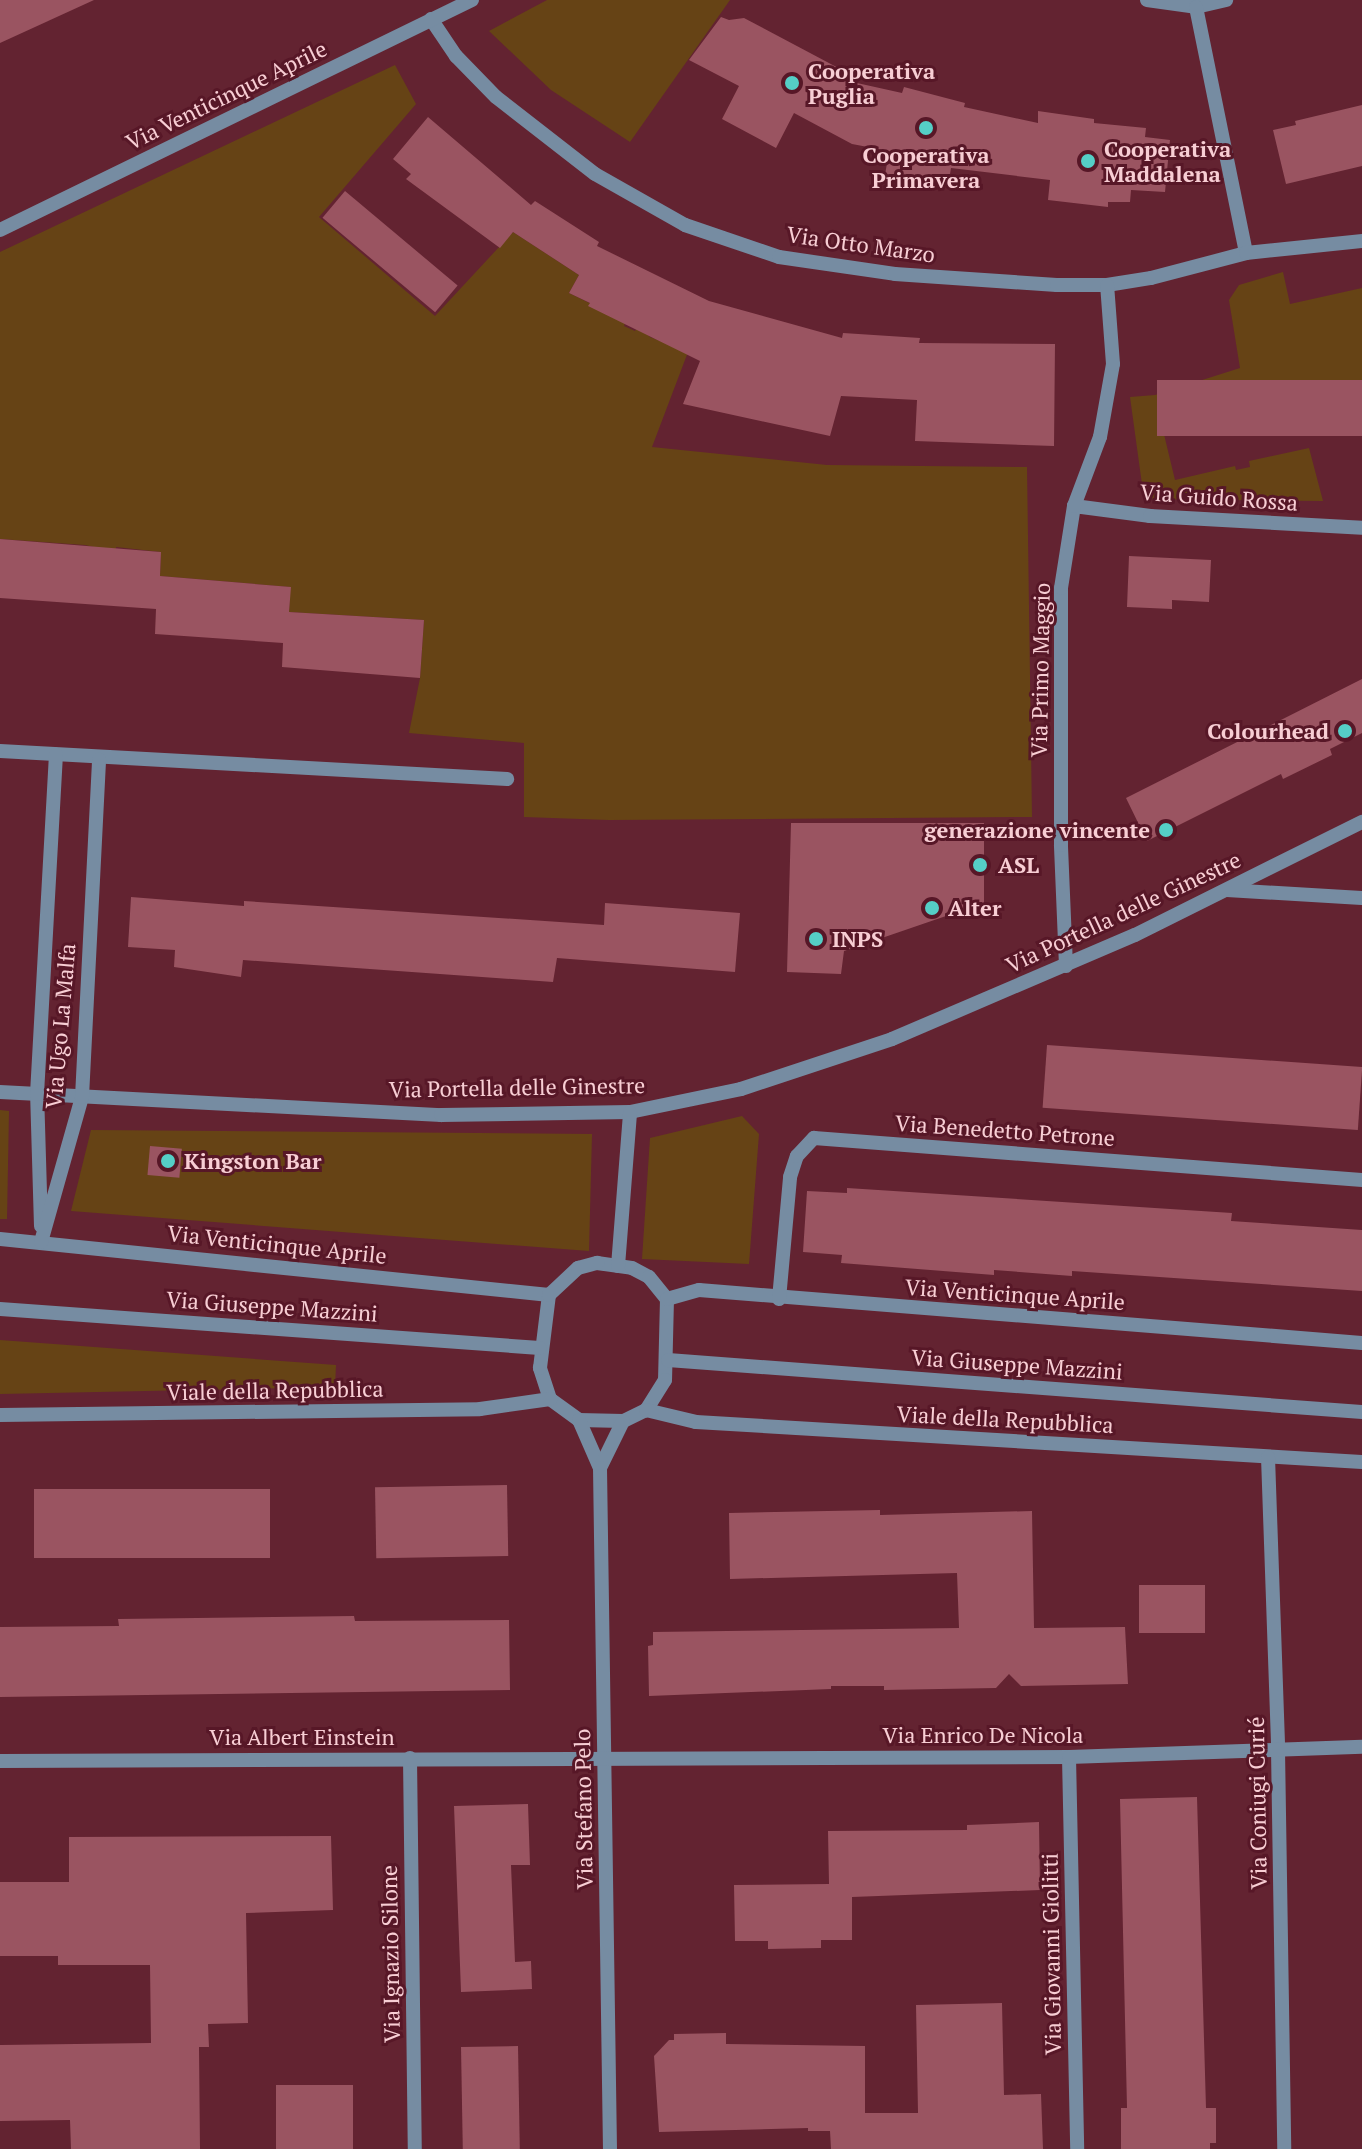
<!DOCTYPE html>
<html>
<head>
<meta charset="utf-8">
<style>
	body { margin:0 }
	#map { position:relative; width:1362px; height:2149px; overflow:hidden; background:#632331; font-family:"PT Serif",serif }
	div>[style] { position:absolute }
	.green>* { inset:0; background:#664315 }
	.building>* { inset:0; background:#9a5461; transform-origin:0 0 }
	.minor>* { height:14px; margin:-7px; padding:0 7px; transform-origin:7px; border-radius:7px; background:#768ca2 }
	.dots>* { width:22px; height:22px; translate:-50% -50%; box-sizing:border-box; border:4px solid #571727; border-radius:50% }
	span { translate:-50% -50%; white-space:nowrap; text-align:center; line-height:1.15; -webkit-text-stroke:6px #571727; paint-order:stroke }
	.poi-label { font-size:22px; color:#f8ced4; font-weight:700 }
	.left { translate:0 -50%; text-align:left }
	.right { translate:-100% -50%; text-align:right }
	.street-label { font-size:22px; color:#f8ced4 }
</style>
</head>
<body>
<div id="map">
	<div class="green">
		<div style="clip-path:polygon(547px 0,730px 0,630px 142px,551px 90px,489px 31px)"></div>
		<div style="clip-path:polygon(395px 65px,416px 104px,319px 217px,435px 316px,513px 232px,579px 275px,569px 293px,626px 321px,624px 326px,635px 331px,638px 326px,650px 337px,688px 352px,652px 447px,827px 465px,1027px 467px,1032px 817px,609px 820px,524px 817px,524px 743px,409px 733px,420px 678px,424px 620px,289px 612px,290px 587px,160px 576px,161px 552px,116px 547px,116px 552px,85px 545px,0 539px,0 252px)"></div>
		<div style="clip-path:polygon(1283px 272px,1290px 304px,1362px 288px,1362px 380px,1162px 426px,1175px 480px,1235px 466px,1236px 470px,1250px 467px,1249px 461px,1309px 448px,1323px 501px,1144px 499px,1130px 397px,1155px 395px,1240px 368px,1229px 300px,1239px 285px)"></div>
		<div style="clip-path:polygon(0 1110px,9px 1111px,7px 1219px,0 1219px)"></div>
		<div style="clip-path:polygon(742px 1116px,759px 1134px,749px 1264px,642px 1259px,650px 1138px)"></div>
		<div style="clip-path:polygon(91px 1130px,592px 1134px,589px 1251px,71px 1211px)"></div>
		<div style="clip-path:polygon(0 1340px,336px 1365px,335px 1387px,0 1394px)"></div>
	</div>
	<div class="building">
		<div style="clip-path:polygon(0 0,94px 0,0 43px)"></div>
		<div style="clip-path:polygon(721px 17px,729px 20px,744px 18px,844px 71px,848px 81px,902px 93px,904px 87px,965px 103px,964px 107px,1038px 123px,1038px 111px,1094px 119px,1094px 123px,1146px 128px,1145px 137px,1170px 140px,1165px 192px,1131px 190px,1130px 202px,1108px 202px,1108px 207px,1048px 200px,1050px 180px,951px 168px,948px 187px,885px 175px,889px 151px,852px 144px,794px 113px,776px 148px,722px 119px,739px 86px,689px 60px)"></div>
		<div style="clip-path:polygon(1362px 105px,1362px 166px,1286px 184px,1273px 130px,1296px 125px,1295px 121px)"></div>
		<div style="clip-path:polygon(428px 117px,531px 205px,535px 201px,599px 242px,597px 246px,709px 301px,842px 338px,843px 333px,920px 338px,919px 343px,1055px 344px,1054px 446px,915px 441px,917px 400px,841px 396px,830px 436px,683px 404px,700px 361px,588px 306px,590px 303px,569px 293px,579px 275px,513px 232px,500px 248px,406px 179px,411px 174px,393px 159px)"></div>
		<div style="left:345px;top:191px;width:147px;height:35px;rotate:40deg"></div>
		<div style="left:1362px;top:380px;width:56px;height:205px;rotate:90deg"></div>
		<div style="clip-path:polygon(0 539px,161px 552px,160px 576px,291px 587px,289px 612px,424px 620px,420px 678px,282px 667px,283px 643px,155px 634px,156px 609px,0 598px)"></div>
		<div style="clip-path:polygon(1129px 556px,1211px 560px,1209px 602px,1172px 600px,1172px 609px,1127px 607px)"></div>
		<div style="clip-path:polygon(1362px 679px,1362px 733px,1330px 749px,1332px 755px,1283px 779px,1281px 774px,1147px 841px,1126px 798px)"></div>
		<div style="clip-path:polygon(791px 823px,984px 823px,984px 916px,946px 916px,844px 951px,841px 974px,787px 972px)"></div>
		<div style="clip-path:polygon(131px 897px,244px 906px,244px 901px,604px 925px,605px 903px,740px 913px,735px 972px,557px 958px,553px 982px,243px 960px,241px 977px,174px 967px,175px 950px,128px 947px)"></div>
		<div style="left:1047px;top:1045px;width:316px;height:63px;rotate:4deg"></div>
		<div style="left:150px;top:1146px;width:32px;height:29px;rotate:5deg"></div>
		<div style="clip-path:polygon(847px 1188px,1232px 1213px,1231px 1221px,1362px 1230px,1362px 1291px,1072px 1271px,1072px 1276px,994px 1270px,994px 1275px,841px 1263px,842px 1255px,803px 1252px,807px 1191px,847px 1193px)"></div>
		<div style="left:507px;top:1485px;width:71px;height:132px;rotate:89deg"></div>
		<div style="left:270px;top:1489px;width:69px;height:236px;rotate:90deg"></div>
		<div style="clip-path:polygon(880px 1510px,880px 1515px,1032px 1511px,1034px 1628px,1125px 1627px,1128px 1684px,1021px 1686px,1009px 1674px,996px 1688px,884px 1690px,884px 1686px,831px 1686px,831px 1689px,649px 1696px,648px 1646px,653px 1645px,653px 1632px,959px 1628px,957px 1573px,730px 1579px,729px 1513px)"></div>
		<div style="left:1205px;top:1585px;width:48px;height:66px;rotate:90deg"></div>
		<div style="clip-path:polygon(354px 1616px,355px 1621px,509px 1620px,510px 1690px,0 1697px,0 1627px,119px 1626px,118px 1619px)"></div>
		<div style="clip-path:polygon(1197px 1797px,1206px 2108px,1216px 2108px,1216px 2143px,1210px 2143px,1210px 2149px,1121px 2149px,1121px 2108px,1127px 2108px,1120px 1799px)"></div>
		<div style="clip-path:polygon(528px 1804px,530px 1865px,511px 1865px,515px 1962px,531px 1961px,532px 1989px,461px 1992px,454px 1806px)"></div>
		<div style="clip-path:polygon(1039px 1822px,1040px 1890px,852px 1897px,852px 1940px,821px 1940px,821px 1948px,768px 1949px,768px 1941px,735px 1941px,734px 1885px,829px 1884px,828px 1831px,967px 1830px,967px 1825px)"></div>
		<div style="clip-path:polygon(331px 1836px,333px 1910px,246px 1913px,248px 2023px,208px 2024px,209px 2047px,199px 2047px,200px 2149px,71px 2149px,70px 2120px,0 2121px,0 2045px,151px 2043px,150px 1965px,58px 1965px,58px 1956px,0 1956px,0 1882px,69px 1882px,69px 1837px)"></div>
		<div style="clip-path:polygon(1002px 2003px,1004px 2095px,1041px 2094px,1043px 2149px,831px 2149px,830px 2131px,808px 2131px,808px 2128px,659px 2132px,654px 2056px,669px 2040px,674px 2040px,674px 2034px,726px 2033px,726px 2044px,865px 2046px,865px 2113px,918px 2113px,916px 2005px)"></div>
		<div style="left:518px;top:2046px;width:103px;height:57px;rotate:89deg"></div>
		<div style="left:353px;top:2085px;width:64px;height:77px;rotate:90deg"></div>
	</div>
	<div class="minor">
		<div style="left:1147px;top:0;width:49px;rotate:8.1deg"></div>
		<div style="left:1196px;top:7px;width:31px;rotate:-13deg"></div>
		<div style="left:1196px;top:7px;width:251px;rotate:78.5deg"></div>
		<div style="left:431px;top:19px;width:45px;rotate:56deg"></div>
		<div style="left:456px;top:56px;width:57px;rotate:45.7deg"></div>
		<div style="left:496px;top:97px;width:125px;rotate:37.9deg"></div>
		<div style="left:595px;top:174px;width:103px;rotate:29.5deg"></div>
		<div style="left:685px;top:225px;width:99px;rotate:18.8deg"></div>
		<div style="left:779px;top:257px;width:117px;rotate:8.3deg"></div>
		<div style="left:895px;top:274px;width:162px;rotate:3.9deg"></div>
		<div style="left:1057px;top:285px;width:50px"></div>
		<div style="left:1107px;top:285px;width:45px;rotate:-9deg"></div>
		<div style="left:1151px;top:278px;width:98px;rotate:-14.7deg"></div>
		<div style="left:1246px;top:253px;width:117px;rotate:-5.9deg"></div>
		<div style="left:0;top:230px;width:525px;rotate:-25.98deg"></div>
		<div style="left:1074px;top:506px;width:77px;rotate:7.5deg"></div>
		<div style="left:1150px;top:516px;width:212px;rotate:3.2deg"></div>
		<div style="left:0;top:751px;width:508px;rotate:3.16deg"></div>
		<div style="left:1227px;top:890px;width:135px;rotate:3.4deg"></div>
		<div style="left:1066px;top:966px;width:121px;rotate:-92.4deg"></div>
		<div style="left:1061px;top:845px;width:257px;rotate:-90deg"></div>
		<div style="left:1061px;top:588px;width:83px;rotate:-81deg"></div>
		<div style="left:1074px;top:506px;width:74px;rotate:-69.4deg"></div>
		<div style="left:1100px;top:437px;width:74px;rotate:-79.9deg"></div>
		<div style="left:1113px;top:364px;width:79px;rotate:-94.3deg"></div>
		<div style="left:0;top:1092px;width:442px;rotate:3deg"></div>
		<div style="left:441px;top:1115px;width:189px;rotate:-0.9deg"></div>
		<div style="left:630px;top:1112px;width:113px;rotate:-11.7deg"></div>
		<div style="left:741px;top:1089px;width:159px;rotate:-18.3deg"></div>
		<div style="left:892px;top:1039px;width:264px;rotate:-23.2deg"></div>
		<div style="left:1135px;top:935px;width:254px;rotate:-26.5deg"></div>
		<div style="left:41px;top:1226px;width:132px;rotate:-91.7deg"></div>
		<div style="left:37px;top:1094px;width:340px;rotate:-86.8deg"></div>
		<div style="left:0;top:1239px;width:552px;rotate:5.82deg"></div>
		<div style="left:41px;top:1242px;width:151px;rotate:-74.2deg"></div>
		<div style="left:82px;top:1097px;width:338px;rotate:-87.1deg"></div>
		<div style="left:597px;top:1263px;width:35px;rotate:8deg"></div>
		<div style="left:632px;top:1268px;width:19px;rotate:28deg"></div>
		<div style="left:649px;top:1277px;width:28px;rotate:51deg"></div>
		<div style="left:667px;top:1299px;width:81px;rotate:91.4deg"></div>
		<div style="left:665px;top:1380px;width:36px;rotate:122deg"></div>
		<div style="left:646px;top:1410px;width:25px;rotate:154deg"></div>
		<div style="left:623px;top:1421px;width:44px;rotate:-178.7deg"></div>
		<div style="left:579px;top:1420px;width:36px;rotate:-144deg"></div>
		<div style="left:550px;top:1399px;width:33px;rotate:-108deg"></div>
		<div style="left:540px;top:1368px;width:74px;rotate:-83deg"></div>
		<div style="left:549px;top:1295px;width:40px;rotate:-43deg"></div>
		<div style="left:578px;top:1268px;width:20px;rotate:-15deg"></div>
		<div style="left:618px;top:1266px;width:154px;rotate:-85.5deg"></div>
		<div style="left:667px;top:1299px;width:33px;rotate:-16deg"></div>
		<div style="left:699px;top:1290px;width:665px;rotate:4.57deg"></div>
		<div style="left:779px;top:1299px;width:122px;rotate:-84.8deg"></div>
		<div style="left:790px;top:1177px;width:22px;rotate:-72deg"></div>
		<div style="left:797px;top:1156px;width:25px;rotate:-47deg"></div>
		<div style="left:814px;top:1138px;width:550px;rotate:4.38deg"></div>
		<div style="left:0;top:1309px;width:541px;rotate:4.13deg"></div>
		<div style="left:668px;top:1360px;width:696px;rotate:4.29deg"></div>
		<div style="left:646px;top:1410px;width:51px;rotate:13.5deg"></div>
		<div style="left:696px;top:1422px;width:667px;rotate:3.44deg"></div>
		<div style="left:0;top:1415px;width:480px;rotate:-0.7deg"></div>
		<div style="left:480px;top:1409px;width:71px;rotate:-8.1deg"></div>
		<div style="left:579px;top:1420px;width:52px;rotate:66.4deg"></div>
		<div style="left:600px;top:1468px;width:52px;rotate:-63.9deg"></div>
		<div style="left:1268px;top:1457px;width:293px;rotate:88deg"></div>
		<div style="left:1278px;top:1750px;width:399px;rotate:89.1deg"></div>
		<div style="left:600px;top:1468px;width:681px;rotate:89.16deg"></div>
		<div style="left:1069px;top:1757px;width:392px;rotate:88.8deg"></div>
		<div style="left:410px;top:1758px;width:391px;rotate:89.3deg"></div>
		<div style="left:0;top:1761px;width:1069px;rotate:-0.21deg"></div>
		<div style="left:1069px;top:1757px;width:293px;rotate:-2deg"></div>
	</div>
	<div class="dots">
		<div style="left:792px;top:83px;background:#55cec6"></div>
		<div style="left:926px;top:128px;background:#55cec6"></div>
		<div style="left:1088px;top:161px;background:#55cec6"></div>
		<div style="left:1345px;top:731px;background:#55cec6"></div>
		<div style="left:1166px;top:830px;background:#55cec6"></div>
		<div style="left:980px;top:865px;background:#55cec6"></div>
		<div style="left:932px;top:908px;background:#55cec6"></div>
		<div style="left:816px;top:939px;background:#55cec6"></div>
		<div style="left:168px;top:1161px;background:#55cec6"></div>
	</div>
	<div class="poi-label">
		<span class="left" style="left:808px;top:83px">Cooperativa<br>Puglia</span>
		<span class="left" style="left:1104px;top:161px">Cooperativa<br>Maddalena</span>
		<span style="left:926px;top:167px">Cooperativa<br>Primavera</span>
		<span class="right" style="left:1329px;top:731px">Colourhead</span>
		<span class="right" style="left:1150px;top:830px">generazione vincente</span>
		<span class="left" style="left:998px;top:865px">ASL</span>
		<span class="left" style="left:948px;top:908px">Alter</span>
		<span class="left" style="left:832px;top:939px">INPS</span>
		<span class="left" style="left:184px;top:1161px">Kingston Bar</span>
	</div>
	<div class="street-label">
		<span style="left:226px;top:95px;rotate:-26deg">Via Venticinque Aprile</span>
		<span style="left:861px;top:244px;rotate:8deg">Via Otto Marzo</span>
		<span style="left:1219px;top:497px;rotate:4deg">Via Guido Rossa</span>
		<span style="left:1040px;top:670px;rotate:-89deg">Via Primo Maggio</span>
		<span style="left:1123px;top:912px;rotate:-25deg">Via Portella delle Ginestre</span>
		<span style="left:60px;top:1026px;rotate:-85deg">Via Ugo La Malfa</span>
		<span style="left:517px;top:1087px;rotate:-1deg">Via Portella delle Ginestre</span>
		<span style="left:1005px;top:1130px;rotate:4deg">Via Benedetto Petrone</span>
		<span style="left:277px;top:1244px;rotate:6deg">Via Venticinque Aprile</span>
		<span style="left:1015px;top:1294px;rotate:4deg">Via Venticinque Aprile</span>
		<span style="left:272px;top:1306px;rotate:4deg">Via Giuseppe Mazzini</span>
		<span style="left:1017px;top:1364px;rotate:4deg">Via Giuseppe Mazzini</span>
		<span style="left:275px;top:1390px;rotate:-1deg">Viale della Repubblica</span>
		<span style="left:1005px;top:1419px;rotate:3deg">Viale della Repubblica</span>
		<span style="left:983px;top:1735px">Via Enrico De Nicola</span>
		<span style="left:302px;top:1737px">Via Albert Einstein</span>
		<span style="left:1257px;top:1803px;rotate:-91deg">Via Coniugi Curié</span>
		<span style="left:583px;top:1809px;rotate:-91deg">Via Stefano Pelo</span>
		<span style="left:390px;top:1954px;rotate:-91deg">Via Ignazio Silone</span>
		<span style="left:1051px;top:1954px;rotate:-91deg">Via Giovanni Giolitti</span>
	</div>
</div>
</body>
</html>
